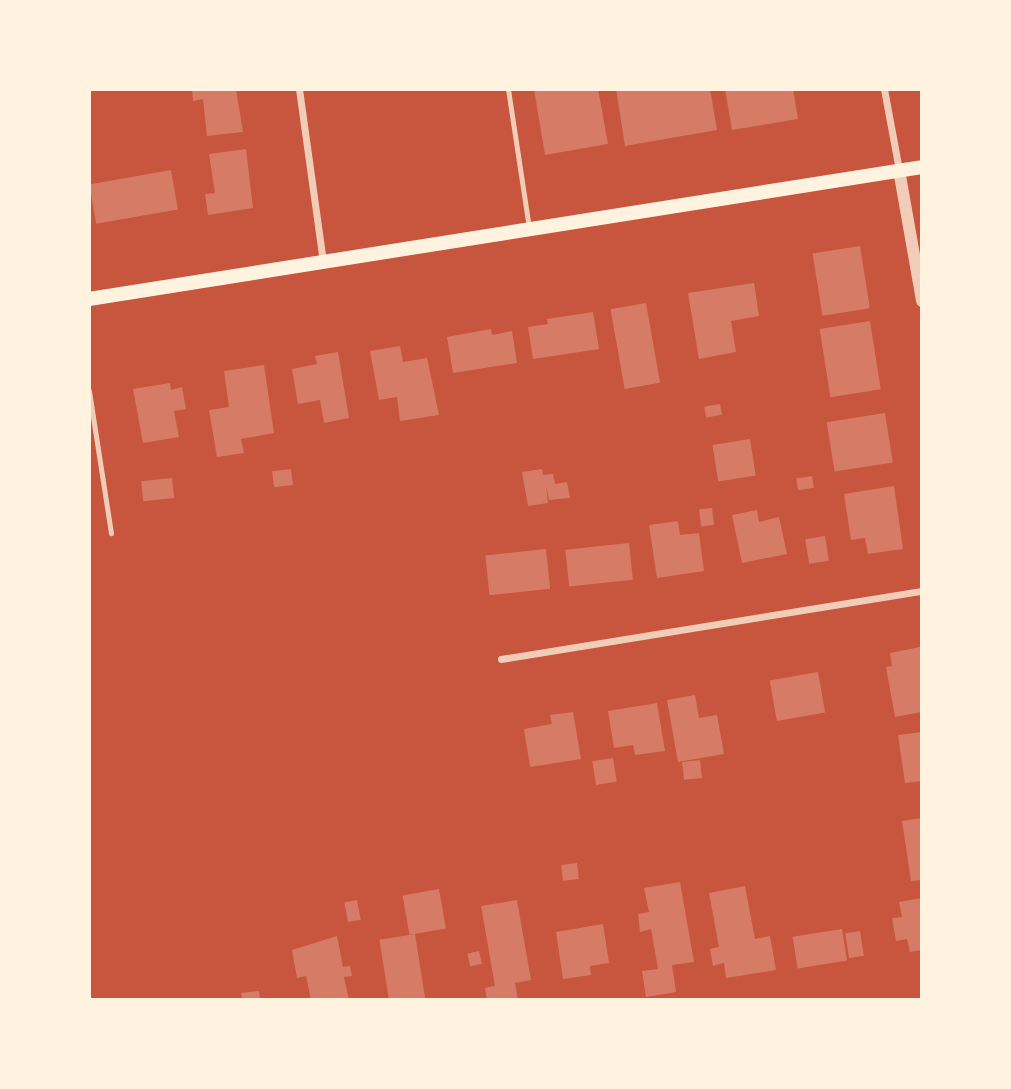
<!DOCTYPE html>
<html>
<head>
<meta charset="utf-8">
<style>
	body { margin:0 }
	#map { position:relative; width:1011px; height:1089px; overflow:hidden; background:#c8553d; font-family:"Titillium Web",sans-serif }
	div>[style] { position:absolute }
	.building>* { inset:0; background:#d67c66; transform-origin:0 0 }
	.service>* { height:5px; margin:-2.5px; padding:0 2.5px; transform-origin:2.5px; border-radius:2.5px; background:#f1ccb7 }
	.minor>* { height:7px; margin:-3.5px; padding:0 3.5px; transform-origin:3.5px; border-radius:3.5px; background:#f1ccb7 }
	.tertiary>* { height:12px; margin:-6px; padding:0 6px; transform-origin:6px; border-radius:6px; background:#f1ccb7 }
	.secondary>* { height:14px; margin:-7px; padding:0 7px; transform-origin:7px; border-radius:7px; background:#fff3e0 }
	span { translate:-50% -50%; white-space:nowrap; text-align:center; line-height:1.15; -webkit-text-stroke:5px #fff3e0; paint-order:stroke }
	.frame { position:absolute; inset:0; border:91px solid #fff3e0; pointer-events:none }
</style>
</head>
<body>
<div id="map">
	<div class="building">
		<div style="clip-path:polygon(192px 89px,236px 89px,243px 132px,207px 136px,203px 99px,193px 101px)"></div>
		<div style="clip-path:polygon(534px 89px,598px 89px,608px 144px,545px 155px)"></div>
		<div style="clip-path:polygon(616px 89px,710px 89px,717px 130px,625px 146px)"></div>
		<div style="clip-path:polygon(725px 89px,793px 89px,798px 119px,732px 130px)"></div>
		<div style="clip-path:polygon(246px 149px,253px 208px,208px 215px,205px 194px,215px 193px,209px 154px)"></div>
		<div style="left:171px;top:170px;width:40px;height:83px;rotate:80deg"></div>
		<div style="left:860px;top:246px;width:63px;height:48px;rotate:81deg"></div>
		<div style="clip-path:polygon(754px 283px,759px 316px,731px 321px,736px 352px,699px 359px,688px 293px)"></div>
		<div style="left:646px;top:303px;width:81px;height:36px;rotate:80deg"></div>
		<div style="clip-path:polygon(593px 312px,599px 349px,533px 359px,528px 327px,548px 324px,547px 319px)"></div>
		<div style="left:870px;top:321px;width:69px;height:51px;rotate:81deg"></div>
		<div style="clip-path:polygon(491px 329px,492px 335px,512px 331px,517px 363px,453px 373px,447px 337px)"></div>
		<div style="clip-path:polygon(400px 346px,403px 362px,427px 358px,439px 415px,400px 421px,397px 397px,379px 400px,370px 351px)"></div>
		<div style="clip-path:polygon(338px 352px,349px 418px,324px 423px,320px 400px,298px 404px,292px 369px,317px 364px,315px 356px)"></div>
		<div style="clip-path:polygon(264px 365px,274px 433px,241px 439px,244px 453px,217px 457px,209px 410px,229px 407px,224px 371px)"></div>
		<div style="clip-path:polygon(170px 383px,171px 390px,182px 387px,186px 409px,174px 411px,179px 437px,143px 443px,133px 389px)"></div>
		<div style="left:720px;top:404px;width:11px;height:16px;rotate:80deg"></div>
		<div style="left:885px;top:413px;width:50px;height:59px;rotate:81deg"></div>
		<div style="left:750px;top:439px;width:37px;height:38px;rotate:81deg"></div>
		<div style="left:291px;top:469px;width:16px;height:19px;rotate:83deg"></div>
		<div style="clip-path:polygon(542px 469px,543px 475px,553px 474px,555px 484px,567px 482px,570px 498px,549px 500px,546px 485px,548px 503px,528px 506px,522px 472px)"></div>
		<div style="left:812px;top:476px;width:12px;height:16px;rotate:81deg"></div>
		<div style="left:172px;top:478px;width:20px;height:31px;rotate:84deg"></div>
		<div style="clip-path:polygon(894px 486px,903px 549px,868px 554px,865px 538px,851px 540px,844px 494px)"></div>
		<div style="left:712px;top:508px;width:17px;height:13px;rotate:83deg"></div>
		<div style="clip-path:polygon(757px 510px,759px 522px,779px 517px,787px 554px,742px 563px,732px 515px)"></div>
		<div style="clip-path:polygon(678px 521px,680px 535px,699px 533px,704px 571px,657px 578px,649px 525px)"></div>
		<div style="left:825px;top:536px;width:25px;height:20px;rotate:81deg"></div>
		<div style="left:629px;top:543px;width:37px;height:64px;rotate:84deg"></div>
		<div style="left:546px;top:549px;width:40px;height:61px;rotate:84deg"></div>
		<div style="clip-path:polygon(920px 647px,922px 712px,895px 717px,886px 667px,892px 666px,890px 653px)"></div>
		<div style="left:818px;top:672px;width:41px;height:49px;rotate:80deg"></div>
		<div style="clip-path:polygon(695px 695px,699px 718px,717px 715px,724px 754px,678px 762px,667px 700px)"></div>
		<div style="clip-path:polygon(657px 703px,665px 751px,635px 755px,633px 745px,614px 748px,608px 711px)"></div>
		<div style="clip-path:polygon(573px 712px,581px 759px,530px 767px,524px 729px,552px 724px,550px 715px)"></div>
		<div style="clip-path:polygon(922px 732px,922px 781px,905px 783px,898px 735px)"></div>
		<div style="left:613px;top:758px;width:24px;height:21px;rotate:81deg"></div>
		<div style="left:700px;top:760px;width:18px;height:18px;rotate:84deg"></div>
		<div style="clip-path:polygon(922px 818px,922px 880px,911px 881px,902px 821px)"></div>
		<div style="left:577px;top:863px;width:16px;height:16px;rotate:83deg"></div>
		<div style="clip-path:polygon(680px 882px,694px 962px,672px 965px,676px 992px,646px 997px,642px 971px,658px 969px,651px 929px,640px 932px,638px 914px,649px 912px,644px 888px)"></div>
		<div style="clip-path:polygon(745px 886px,755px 939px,770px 936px,776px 970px,726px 978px,724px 963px,713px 966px,710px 949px,719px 947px,709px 893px)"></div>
		<div style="left:439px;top:889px;width:40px;height:37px;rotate:80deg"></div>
		<div style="clip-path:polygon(922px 898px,922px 950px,910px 952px,907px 939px,896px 941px,892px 918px,902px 917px,899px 902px)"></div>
		<div style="left:357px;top:900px;width:20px;height:13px;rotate:79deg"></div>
		<div style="clip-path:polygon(517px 900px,531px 980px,515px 983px,518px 1000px,487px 1000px,485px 988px,495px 986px,481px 906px)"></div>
		<div style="clip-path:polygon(603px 924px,609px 963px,590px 966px,591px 975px,563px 979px,556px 932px)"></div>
		<div style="left:842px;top:929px;width:32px;height:50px;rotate:81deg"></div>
		<div style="left:860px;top:931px;width:25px;height:15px;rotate:81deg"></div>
		<div style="left:415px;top:934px;width:67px;height:36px;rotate:81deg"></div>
		<div style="clip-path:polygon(337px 936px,343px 967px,350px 966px,352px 976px,344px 977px,349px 1000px,311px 1000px,306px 976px,297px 978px,292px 950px)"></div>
		<div style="left:479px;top:951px;width:13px;height:12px;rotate:77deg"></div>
		<div style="clip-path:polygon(259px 991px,260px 1000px,242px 1000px,241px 993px)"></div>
	</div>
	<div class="service">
		<div style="left:508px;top:89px;width:141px;rotate:81.4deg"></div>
		<div style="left:89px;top:391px;width:144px;rotate:81.2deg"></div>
	</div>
	<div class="minor">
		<div style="left:299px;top:89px;width:174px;rotate:82.1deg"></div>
		<div style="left:884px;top:89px;width:82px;rotate:79.5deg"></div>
		<div style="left:501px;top:659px;width:426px;rotate:-9.2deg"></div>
	</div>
	<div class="tertiary">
		<div style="left:899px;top:170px;width:133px;rotate:80deg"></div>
	</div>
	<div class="secondary">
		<div style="left:89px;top:299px;width:843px;rotate:-9deg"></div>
	</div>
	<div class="frame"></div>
</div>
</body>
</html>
